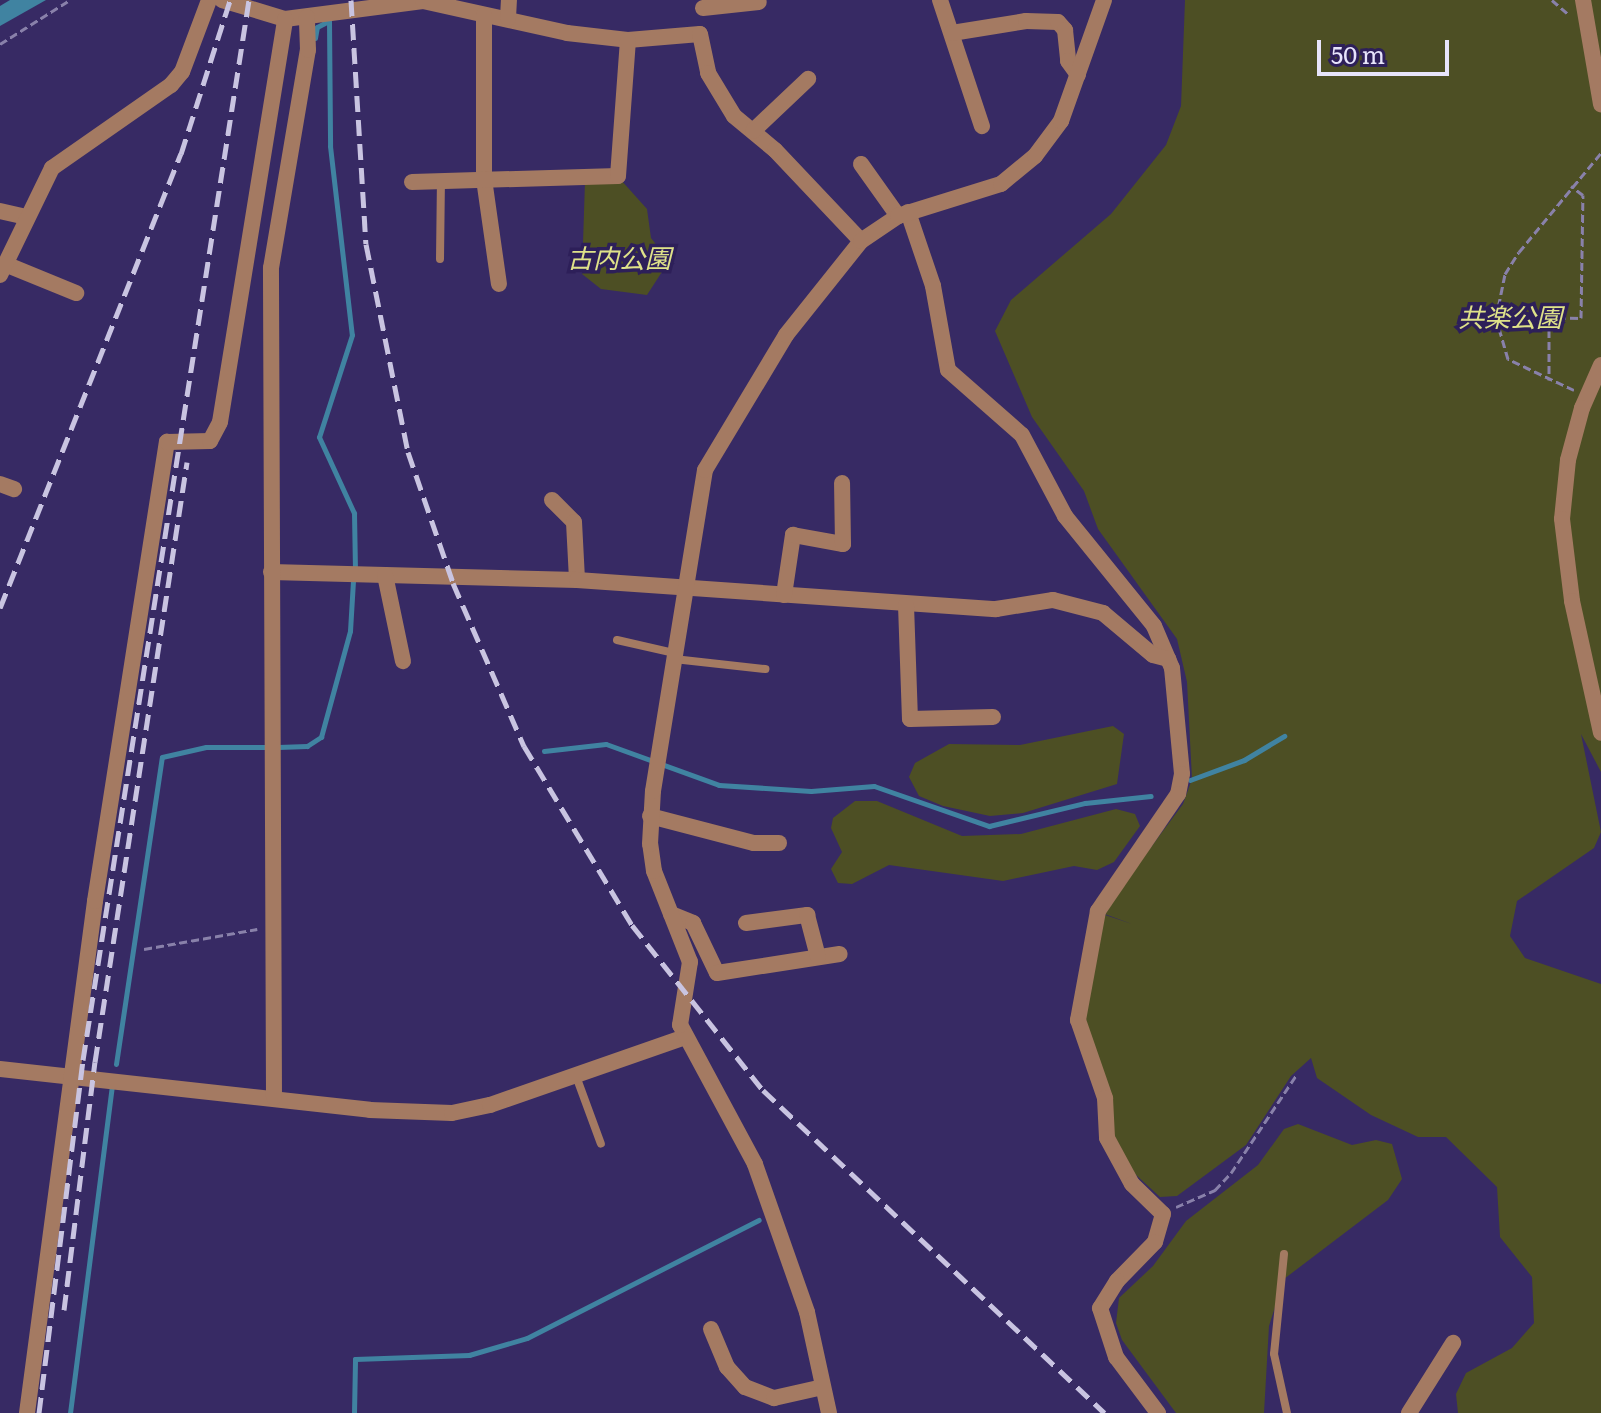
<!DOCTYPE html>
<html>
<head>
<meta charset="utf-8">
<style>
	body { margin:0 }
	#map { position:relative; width:1601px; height:1413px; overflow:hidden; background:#372a64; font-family:Literata,"Noto Sans JP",serif }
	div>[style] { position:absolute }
	.green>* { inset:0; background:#4d4f24 }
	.water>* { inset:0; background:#4083a1 }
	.stream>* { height:5px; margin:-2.5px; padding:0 2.5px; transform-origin:2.5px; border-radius:2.5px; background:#4083a1 }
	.path>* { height:3px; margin-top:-1.5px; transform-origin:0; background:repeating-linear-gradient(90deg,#8981aa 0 8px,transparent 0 12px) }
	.lane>* { height:8px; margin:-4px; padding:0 4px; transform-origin:4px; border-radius:4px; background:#a47a62 }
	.street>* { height:16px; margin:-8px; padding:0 8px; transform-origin:8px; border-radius:8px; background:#a47a62 }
	.rail>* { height:5px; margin-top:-2.5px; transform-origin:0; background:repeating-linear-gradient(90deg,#c9c4e1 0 16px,transparent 0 24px) }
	span { translate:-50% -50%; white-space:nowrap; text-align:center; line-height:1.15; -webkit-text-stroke:7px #2d1f59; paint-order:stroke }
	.park-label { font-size:26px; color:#dfe289; font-style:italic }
	.scale { position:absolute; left:1317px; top:40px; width:132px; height:36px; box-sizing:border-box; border:4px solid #e7e4fb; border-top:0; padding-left:10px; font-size:24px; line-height:28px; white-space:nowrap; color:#e7e4fb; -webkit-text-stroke:6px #2d1f59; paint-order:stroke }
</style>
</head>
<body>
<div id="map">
	<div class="green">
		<div style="clip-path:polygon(1185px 0,1601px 0,1601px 772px,1581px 734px,1601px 832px,1594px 848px,1517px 901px,1510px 936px,1525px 958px,1601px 984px,1601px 1413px,1458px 1413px,1456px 1394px,1466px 1373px,1512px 1348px,1534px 1323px,1532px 1277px,1500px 1237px,1497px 1187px,1446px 1137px,1418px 1137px,1371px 1115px,1317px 1078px,1311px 1058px,1291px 1076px,1246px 1145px,1177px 1196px,1160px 1197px,1135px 1174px,1111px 1130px,1111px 1091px,1093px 1052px,1084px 1011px,1102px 914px,1132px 924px,1102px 913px,1183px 804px,1192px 779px,1187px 682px,1177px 639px,1098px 529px,1084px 491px,1032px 417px,995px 331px,1011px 300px,1111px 214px,1166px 145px,1181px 106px)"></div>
		<div style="clip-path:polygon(621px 180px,647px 209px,651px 238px,669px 261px,647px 295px,601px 289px,582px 274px,585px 181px)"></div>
		<div style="clip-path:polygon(1113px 726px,1124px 734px,1117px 784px,1023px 813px,990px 816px,943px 806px,919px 796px,909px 777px,915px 763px,949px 744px,1020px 745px)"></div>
		<div style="clip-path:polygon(855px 801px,877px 801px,962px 836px,1021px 834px,1116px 809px,1135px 814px,1140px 826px,1114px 862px,1097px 870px,1074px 866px,1003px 881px,889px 865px,852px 884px,838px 883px,831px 869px,842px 852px,831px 828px,833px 818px)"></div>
		<div style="clip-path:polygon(1298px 1124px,1352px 1145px,1376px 1140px,1392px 1144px,1402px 1179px,1388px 1200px,1284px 1279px,1269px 1326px,1264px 1413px,1176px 1413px,1122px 1340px,1116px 1323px,1119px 1298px,1153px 1266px,1186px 1221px,1258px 1165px,1284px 1129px)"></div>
	</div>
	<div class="water">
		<div style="clip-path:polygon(10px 0,46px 0,0 26px,0 6px)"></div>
	</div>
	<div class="stream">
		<div style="left:315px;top:38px;width:11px;rotate:-80deg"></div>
		<div style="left:317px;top:27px;width:13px;rotate:-27deg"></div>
		<div style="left:329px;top:21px;width:125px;rotate:89.5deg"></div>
		<div style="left:330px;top:146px;width:190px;rotate:83.4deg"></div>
		<div style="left:352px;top:335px;width:107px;rotate:107.9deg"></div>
		<div style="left:319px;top:437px;width:84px;rotate:65.3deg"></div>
		<div style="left:354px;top:513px;width:55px;rotate:89deg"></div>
		<div style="left:278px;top:747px;width:29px;rotate:-2deg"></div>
		<div style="left:307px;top:746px;width:17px;rotate:-33deg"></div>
		<div style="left:321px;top:737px;width:110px;rotate:-74.7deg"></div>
		<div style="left:350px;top:631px;width:51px;rotate:-86.6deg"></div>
		<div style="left:544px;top:751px;width:62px;rotate:-6.4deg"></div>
		<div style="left:606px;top:744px;width:120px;rotate:19.9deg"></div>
		<div style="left:719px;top:785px;width:92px;rotate:3.7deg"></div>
		<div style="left:811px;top:791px;width:63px;rotate:-4.5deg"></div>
		<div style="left:874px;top:786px;width:122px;rotate:19.2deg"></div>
		<div style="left:989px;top:826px;width:99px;rotate:-13.5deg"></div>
		<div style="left:1085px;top:803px;width:66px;rotate:-6.1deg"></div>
		<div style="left:1190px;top:780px;width:58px;rotate:-20.3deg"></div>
		<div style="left:1244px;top:760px;width:47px;rotate:-31deg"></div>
		<div style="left:116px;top:1064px;width:310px;rotate:-81.5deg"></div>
		<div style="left:162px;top:757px;width:45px;rotate:-12.8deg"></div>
		<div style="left:206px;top:747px;width:61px"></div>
		<div style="left:70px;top:1413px;width:329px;rotate:-82.7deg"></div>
		<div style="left:354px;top:1413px;width:54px;rotate:-88.9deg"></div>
		<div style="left:355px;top:1359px;width:114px;rotate:-2deg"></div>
		<div style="left:469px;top:1355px;width:60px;rotate:-16.3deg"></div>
		<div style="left:527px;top:1338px;width:260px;rotate:-27deg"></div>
	</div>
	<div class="path">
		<div style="left:1552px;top:0;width:20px;rotate:41deg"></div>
		<div style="left:0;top:44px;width:83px;rotate:-32.2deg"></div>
		<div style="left:1534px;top:317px;width:47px;rotate:1.2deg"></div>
		<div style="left:1581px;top:318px;width:123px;rotate:-89.1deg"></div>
		<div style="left:1583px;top:195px;width:15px;rotate:-143deg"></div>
		<div style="left:1549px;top:318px;width:62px;rotate:90deg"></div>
		<div style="left:1574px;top:390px;width:73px;rotate:-154.8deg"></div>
		<div style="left:1508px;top:359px;width:43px;rotate:-106.3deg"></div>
		<div style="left:1496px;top:318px;width:45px;rotate:-78.4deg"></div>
		<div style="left:1505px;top:274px;width:26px;rotate:-58deg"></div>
		<div style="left:1519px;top:252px;width:129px;rotate:-50.4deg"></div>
		<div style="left:144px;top:949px;width:115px;rotate:-10deg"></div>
		<div style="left:1176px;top:1207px;width:43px;rotate:-23.6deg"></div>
		<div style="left:1215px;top:1190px;width:23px;rotate:-47deg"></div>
		<div style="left:1231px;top:1173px;width:119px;rotate:-56.3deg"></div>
	</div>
	<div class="lane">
		<div style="left:440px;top:259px;width:78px;rotate:-89.3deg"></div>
		<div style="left:617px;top:640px;width:58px;rotate:12.8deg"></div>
		<div style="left:674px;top:659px;width:92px;rotate:6.3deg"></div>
		<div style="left:576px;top:1076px;width:72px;rotate:69.8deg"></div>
		<div style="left:1284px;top:1254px;width:100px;rotate:95.7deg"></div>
		<div style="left:1274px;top:1354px;width:60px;rotate:77.6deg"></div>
	</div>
	<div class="street">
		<div style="left:222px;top:0;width:66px;rotate:16.8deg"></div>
		<div style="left:285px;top:19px;width:139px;rotate:-7.4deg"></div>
		<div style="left:423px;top:1px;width:148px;rotate:12.5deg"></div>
		<div style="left:567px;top:33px;width:61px;rotate:6.5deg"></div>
		<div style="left:628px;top:40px;width:72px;rotate:-4.8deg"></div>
		<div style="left:700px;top:34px;width:40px;rotate:78deg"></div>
		<div style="left:708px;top:73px;width:50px;rotate:58.8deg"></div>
		<div style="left:734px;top:116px;width:53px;rotate:39.7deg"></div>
		<div style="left:775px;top:150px;width:125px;rotate:46.6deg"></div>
		<div style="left:940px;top:0;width:133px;rotate:71.6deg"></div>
		<div style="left:1583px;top:0;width:106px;rotate:80.2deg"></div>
		<div style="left:703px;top:8px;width:56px;rotate:-6.1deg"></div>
		<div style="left:484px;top:15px;width:164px;rotate:90deg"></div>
		<div style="left:484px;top:179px;width:106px;rotate:81.9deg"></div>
		<div style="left:508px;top:18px;width:18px;rotate:-87deg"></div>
		<div style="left:952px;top:33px;width:75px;rotate:-9.2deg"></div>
		<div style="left:1026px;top:21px;width:32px;rotate:2deg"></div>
		<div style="left:1058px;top:22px;width:11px;rotate:49deg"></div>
		<div style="left:1065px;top:30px;width:31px;rotate:84deg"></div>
		<div style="left:1068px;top:61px;width:17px;rotate:54deg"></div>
		<div style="left:753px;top:131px;width:76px;rotate:-43.4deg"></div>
		<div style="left:861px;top:164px;width:64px;rotate:54.6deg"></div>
		<div style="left:412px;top:182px;width:206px;rotate:-1.7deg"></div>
		<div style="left:618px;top:176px;width:136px;rotate:-85.8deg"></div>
		<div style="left:0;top:211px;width:27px;rotate:13deg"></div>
		<div style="left:908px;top:212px;width:78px;rotate:71.3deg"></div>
		<div style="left:933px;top:286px;width:85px;rotate:79.9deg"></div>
		<div style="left:948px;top:370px;width:98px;rotate:41.3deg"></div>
		<div style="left:1022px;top:435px;width:92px;rotate:62deg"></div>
		<div style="left:1065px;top:516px;width:141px;rotate:51deg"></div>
		<div style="left:1154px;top:626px;width:46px;rotate:66.8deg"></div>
		<div style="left:1172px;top:668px;width:106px;rotate:84.6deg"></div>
		<div style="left:1182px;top:774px;width:20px;rotate:101deg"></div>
		<div style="left:1178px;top:794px;width:142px;rotate:124.4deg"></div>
		<div style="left:1098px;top:911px;width:111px;rotate:100.4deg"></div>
		<div style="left:1078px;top:1020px;width:83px;rotate:70.9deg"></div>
		<div style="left:1105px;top:1098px;width:40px;rotate:87.1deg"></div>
		<div style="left:1107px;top:1138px;width:52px;rotate:61.5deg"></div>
		<div style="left:1132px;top:1184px;width:43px;rotate:44.1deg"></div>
		<div style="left:1163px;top:1214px;width:29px;rotate:106deg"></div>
		<div style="left:1155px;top:1242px;width:54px;rotate:134.3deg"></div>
		<div style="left:1117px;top:1281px;width:32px;rotate:122deg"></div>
		<div style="left:1100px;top:1308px;width:52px;rotate:71.9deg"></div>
		<div style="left:1116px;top:1357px;width:70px;rotate:53.1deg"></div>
		<div style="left:5px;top:264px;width:77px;rotate:22.2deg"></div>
		<div style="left:0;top:275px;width:119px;rotate:-64.1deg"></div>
		<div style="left:52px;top:168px;width:145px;rotate:-34.9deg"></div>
		<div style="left:171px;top:85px;width:17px;rotate:-50deg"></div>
		<div style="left:182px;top:72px;width:77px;rotate:-69.4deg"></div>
		<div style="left:1601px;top:365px;width:47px;rotate:113.8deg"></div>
		<div style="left:1582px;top:408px;width:54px;rotate:105.1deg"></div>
		<div style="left:1568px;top:460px;width:59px;rotate:95.8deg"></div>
		<div style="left:1562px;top:519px;width:83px;rotate:83deg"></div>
		<div style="left:1572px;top:601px;width:135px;rotate:77.6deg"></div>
		<div style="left:0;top:484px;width:15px;rotate:20deg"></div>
		<div style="left:552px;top:500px;width:31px;rotate:45deg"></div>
		<div style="left:574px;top:522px;width:58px;rotate:87deg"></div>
		<div style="left:271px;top:572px;width:306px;rotate:1.5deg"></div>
		<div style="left:577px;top:580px;width:420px;rotate:4deg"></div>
		<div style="left:996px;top:609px;width:58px;rotate:-9deg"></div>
		<div style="left:1053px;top:600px;width:52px;rotate:14.6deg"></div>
		<div style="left:1103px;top:613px;width:65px;rotate:40deg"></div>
		<div style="left:1153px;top:655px;width:16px;rotate:15deg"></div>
		<div style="left:385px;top:575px;width:88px;rotate:78.2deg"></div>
		<div style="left:784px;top:595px;width:61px;rotate:-81.5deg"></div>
		<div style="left:793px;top:535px;width:51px;rotate:10.2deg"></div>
		<div style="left:843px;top:544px;width:61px;rotate:-90.9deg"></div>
		<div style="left:906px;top:605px;width:114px;rotate:88deg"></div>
		<div style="left:910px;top:719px;width:83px;rotate:-1.4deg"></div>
		<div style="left:650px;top:816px;width:107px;rotate:14.6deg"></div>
		<div style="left:754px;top:843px;width:25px"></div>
		<div style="left:671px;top:914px;width:24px;rotate:22deg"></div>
		<div style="left:693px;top:923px;width:55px;rotate:64.4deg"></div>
		<div style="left:717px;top:973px;width:124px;rotate:-8.8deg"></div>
		<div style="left:746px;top:923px;width:62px;rotate:-7.5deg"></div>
		<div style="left:807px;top:915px;width:43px;rotate:75.3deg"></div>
		<div style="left:0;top:1069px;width:372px;rotate:6.3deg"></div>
		<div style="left:370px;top:1110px;width:82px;rotate:2.1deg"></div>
		<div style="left:452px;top:1113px;width:39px;rotate:-12deg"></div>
		<div style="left:490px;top:1105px;width:207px;rotate:-19.2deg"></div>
		<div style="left:274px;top:1097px;width:829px;rotate:-90.21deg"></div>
		<div style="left:271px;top:268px;width:221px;rotate:-80.4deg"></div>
		<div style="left:308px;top:50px;width:33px;rotate:-92deg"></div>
		<div style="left:711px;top:1329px;width:41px;rotate:67.2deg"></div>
		<div style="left:727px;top:1367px;width:27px;rotate:48deg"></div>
		<div style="left:745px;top:1387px;width:31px;rotate:21deg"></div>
		<div style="left:774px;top:1398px;width:50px;rotate:-12.7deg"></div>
		<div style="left:27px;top:1413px;width:516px;rotate:-82.43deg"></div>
		<div style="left:95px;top:901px;width:465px;rotate:-81.1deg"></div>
		<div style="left:167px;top:442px;width:43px;rotate:-1.3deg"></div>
		<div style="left:210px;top:441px;width:21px;rotate:-62deg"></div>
		<div style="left:220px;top:422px;width:408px;rotate:-80.8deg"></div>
		<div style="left:829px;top:1413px;width:103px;rotate:-102.3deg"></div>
		<div style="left:807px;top:1312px;width:157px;rotate:-109.4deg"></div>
		<div style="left:755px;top:1164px;width:158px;rotate:-118.3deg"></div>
		<div style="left:680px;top:1025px;width:64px;rotate:-81deg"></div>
		<div style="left:690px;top:962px;width:98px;rotate:-111.6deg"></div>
		<div style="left:654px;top:871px;width:27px;rotate:-98deg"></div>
		<div style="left:650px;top:844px;width:53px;rotate:-86.8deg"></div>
		<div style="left:653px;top:791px;width:325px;rotate:-80.8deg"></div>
		<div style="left:705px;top:470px;width:157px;rotate:-59deg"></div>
		<div style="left:786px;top:335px;width:120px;rotate:-51.4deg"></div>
		<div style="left:861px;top:241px;width:45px;rotate:-34deg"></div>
		<div style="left:898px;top:216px;width:108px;rotate:-17.3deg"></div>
		<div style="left:1001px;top:184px;width:44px;rotate:-39.5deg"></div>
		<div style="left:1035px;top:156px;width:44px;rotate:-53.4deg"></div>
		<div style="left:1061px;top:121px;width:128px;rotate:-70.4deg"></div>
		<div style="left:1409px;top:1413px;width:83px;rotate:-57.8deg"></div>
	</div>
	<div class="rail">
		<div style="left:351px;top:0;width:244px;rotate:86.5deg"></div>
		<div style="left:366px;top:244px;width:212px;rotate:78.6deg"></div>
		<div style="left:408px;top:452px;width:139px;rotate:71deg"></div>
		<div style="left:453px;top:583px;width:178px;rotate:66.5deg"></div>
		<div style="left:524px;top:746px;width:209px;rotate:58.9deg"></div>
		<div style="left:632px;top:925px;width:211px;rotate:51.6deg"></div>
		<div style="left:763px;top:1090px;width:470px;rotate:43.4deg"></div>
		<div style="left:0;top:608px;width:489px;rotate:-68.3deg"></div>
		<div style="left:181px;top:154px;width:162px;rotate:-72.3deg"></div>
		<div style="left:64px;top:1310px;width:250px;rotate:-82.9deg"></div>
		<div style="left:95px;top:1062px;width:607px;rotate:-81.28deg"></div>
		<div style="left:39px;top:1413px;width:356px;rotate:-82.9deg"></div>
		<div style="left:83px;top:1060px;width:1073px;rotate:-81.1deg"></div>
	</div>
	<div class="park-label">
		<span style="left:619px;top:257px">古内公園</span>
		<span style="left:1510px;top:316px">共楽公園</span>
	</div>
	<div class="scale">50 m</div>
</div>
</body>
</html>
